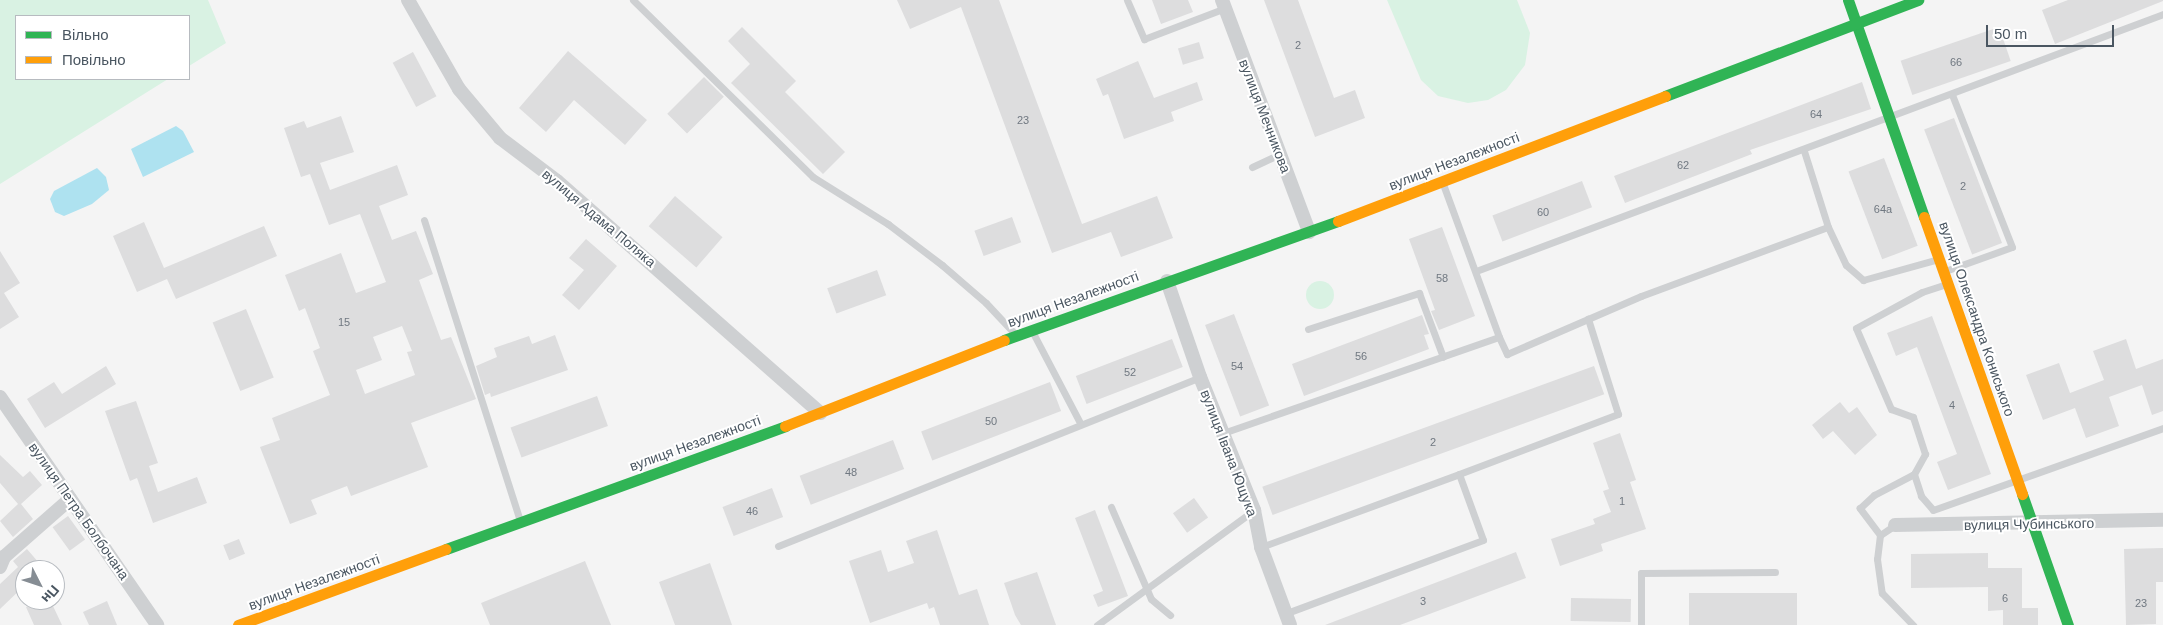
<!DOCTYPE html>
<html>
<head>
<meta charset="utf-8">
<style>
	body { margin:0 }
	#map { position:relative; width:2163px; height:625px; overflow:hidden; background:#f4f4f4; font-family:Helvetica,sans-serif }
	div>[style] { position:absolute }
	.green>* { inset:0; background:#d9f2e3 }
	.round { border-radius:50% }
	.water>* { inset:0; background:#aee2f0 }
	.building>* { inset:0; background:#ddddde; transform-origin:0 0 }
	.lane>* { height:7px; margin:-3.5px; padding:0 3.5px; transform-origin:3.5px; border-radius:3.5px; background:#ced0d2 }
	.street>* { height:14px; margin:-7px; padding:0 7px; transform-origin:7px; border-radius:7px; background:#ced0d2 }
	.fast>* { height:11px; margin:-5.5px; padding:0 5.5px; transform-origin:5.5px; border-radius:5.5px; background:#30b455 }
	.slow>* { height:11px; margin:-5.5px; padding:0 5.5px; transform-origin:5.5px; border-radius:5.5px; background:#ff9f0a }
	span { translate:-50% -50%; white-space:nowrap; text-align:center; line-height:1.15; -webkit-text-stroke:4px #fff; paint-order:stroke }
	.number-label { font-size:11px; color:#707881 }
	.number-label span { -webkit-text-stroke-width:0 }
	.street-label { font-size:14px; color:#4a5661 }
	.legend { position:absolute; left:15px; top:15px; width:175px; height:65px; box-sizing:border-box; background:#fff; border:1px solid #b7bbc0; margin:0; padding:6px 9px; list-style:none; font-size:15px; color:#4a5661 }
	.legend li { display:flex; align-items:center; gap:10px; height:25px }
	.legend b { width:25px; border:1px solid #b7bbc0 }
	.north { position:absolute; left:15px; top:560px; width:50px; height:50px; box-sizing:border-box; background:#fff; border:1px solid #b7bbc0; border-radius:50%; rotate:131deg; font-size:14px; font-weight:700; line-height:20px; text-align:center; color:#4a5661 }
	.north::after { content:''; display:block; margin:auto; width:18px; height:22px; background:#868d94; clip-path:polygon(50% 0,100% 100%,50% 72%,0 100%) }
	.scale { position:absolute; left:1986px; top:25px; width:128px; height:22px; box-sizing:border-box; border:2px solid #4a5661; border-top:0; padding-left:6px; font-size:15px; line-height:18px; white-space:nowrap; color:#4a5661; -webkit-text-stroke:4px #fff; paint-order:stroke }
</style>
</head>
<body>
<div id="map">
	<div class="green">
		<div style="clip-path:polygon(0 0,208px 0,226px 43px,189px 66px,189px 16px,16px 16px,16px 79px,168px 79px,0 184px)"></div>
		<div style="clip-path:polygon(1387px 0,1517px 0,1530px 33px,1525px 65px,1506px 90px,1488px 100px,1468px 103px,1438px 96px,1421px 80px)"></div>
		<div class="round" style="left:1306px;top:281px;width:28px;height:28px"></div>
	</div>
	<div class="water">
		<div style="clip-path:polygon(176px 126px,183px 131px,194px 152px,143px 177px,131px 149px)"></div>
		<div style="clip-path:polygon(97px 168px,106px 177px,109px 190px,92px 204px,64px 216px,55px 212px,50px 199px,54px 191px)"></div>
	</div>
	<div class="building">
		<div style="clip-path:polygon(897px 0,999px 0,1082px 224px,1157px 196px,1173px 238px,1121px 257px,1111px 232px,1052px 253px,961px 7px,910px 29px)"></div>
		<div style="clip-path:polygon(1152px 0,1188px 0,1193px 12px,1161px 24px)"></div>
		<div style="clip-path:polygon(1264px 0,1298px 0,1334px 98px,1355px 90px,1365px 118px,1315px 137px)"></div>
		<div style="clip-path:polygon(2068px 0,2163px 0,2163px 1px,2055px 44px,2042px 10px)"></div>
		<div style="clip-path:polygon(742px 27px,796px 81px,785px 92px,845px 152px,823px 174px,731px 83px,750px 64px,728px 41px)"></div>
		<div style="left:1999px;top:27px;width:36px;height:104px;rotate:71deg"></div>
		<div style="left:1199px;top:42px;width:17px;height:22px;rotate:73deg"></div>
		<div style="clip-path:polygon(568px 51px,647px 120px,625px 145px,574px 100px,546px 132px,519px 108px)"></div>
		<div style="left:413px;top:52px;width:50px;height:23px;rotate:62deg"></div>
		<div style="clip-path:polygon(1138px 61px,1154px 98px,1197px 82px,1203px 100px,1171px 112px,1174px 121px,1124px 139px,1108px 94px,1103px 96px,1096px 79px)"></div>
		<div style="left:704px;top:77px;width:28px;height:52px;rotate:45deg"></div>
		<div style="clip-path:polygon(1862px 82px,1871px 109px,1750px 150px,1752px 154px,1625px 203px,1614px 176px)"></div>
		<div style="clip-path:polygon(evenodd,341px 116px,354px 152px,320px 163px,330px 190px,397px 165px,408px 195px,379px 206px,392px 240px,416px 231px,433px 274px,419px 280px,441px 340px,451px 337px,476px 399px,411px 423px,428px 467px,351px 496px,347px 486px,311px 500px,317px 514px,290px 524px,260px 447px,280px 440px,272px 418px,330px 395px,313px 351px,320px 348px,305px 308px,299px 311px,285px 275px,341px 253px,356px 293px,386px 282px,360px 214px,329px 225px,310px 174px,301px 177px,284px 128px,304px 121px,307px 128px,341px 116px,402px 326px,412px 351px,407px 352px,415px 375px,365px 394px,356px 370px,382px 360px,373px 337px,402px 326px)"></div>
		<div style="left:1954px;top:118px;width:134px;height:32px;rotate:69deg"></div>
		<div style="left:1884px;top:158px;width:94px;height:38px;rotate:69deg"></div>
		<div style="left:1582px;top:181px;width:28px;height:96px;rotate:69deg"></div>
		<div style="left:675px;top:196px;width:63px;height:40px;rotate:41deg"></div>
		<div style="left:1012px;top:217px;width:27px;height:40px;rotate:70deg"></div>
		<div style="clip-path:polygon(144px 222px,164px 268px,264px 226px,277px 256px,176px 299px,167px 279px,137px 292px,113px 236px)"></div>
		<div style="clip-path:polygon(1442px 227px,1475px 316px,1439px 330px,1431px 311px,1435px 310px,1409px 239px)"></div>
		<div style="clip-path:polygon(586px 239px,617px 266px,579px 310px,562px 295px,584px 270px,569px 258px)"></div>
		<div style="clip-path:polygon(0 251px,20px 283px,4px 293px,19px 317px,0 329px)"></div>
		<div style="left:877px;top:270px;width:27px;height:53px;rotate:70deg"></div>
		<div style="left:246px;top:309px;width:74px;height:36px;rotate:68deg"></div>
		<div style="left:1234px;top:314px;width:98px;height:31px;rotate:69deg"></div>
		<div style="clip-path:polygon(1422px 315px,1429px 334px,1424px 335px,1429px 349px,1304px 396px,1292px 364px)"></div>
		<div style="clip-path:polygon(1932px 316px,1991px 474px,1948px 490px,1937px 462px,1957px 454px,1917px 347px,1896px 356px,1887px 333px)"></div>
		<div style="clip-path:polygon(555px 335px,568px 370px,491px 397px,490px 393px,485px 395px,476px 366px,497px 357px,494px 348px,529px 336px,532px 344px)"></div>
		<div style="left:1172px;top:339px;width:30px;height:103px;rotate:69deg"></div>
		<div style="clip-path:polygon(2126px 339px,2136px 369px,2163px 359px,2163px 411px,2152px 415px,2142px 385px,2109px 397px,2119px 426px,2086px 438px,2075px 408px,2043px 420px,2026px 375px,2059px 363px,2070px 393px,2104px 380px,2093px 351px)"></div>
		<div style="clip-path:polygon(106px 366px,116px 384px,45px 428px,27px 399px,54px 382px,62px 394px)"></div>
		<div style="left:1594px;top:366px;width:30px;height:353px;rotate:70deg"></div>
		<div style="left:1050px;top:382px;width:31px;height:138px;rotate:69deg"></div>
		<div style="left:597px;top:396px;width:32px;height:92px;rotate:70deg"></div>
		<div style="clip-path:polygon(136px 401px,158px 463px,149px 466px,158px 492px,197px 477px,207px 503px,153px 523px,137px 478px,130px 481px,105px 411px)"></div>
		<div style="clip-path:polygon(1840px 402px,1849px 413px,1857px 407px,1877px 435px,1855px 455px,1833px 431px,1823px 439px,1812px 425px)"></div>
		<div style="clip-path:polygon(1620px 433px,1636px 480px,1630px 482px,1646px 529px,1601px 544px,1603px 551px,1560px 566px,1551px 539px,1595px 524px,1593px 519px,1611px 512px,1603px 491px,1609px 489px,1593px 443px)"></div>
		<div style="left:893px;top:440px;width:31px;height:100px;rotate:69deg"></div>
		<div style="clip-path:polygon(0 455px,23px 477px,30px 471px,42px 485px,21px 504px,33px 519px,13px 537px,0 521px,18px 504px,0 483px)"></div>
		<div style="left:772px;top:488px;width:31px;height:53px;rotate:69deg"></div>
		<div style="left:1194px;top:498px;width:24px;height:26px;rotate:54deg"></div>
		<div style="clip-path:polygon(1095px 510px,1128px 596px,1098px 607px,1093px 595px,1103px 591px,1075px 518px)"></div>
		<div style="left:68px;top:516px;width:29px;height:19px;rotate:54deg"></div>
		<div style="clip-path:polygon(937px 530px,959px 595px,977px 589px,989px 625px,940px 625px,934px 607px,929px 609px,927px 603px,870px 623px,849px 561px,881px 550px,888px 572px,914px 563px,906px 541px)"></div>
		<div style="left:239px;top:539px;width:16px;height:17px;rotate:68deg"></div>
		<div style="clip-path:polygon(2163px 548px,2163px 582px,2156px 582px,2156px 624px,2126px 625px,2124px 549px)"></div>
		<div style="clip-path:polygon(27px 549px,45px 570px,25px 570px,25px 585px,0 609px,0 584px,18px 567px,13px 561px)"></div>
		<div style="clip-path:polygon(1516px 552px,1526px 578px,1400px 625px,1325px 625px)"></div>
		<div style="clip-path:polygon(1988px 553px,1988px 568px,2022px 568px,2022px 608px,2038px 608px,2038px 625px,2003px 625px,2003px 610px,1988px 611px,1988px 587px,1911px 588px,1911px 554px)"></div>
		<div style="clip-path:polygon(585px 561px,611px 625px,490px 625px,481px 603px)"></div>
		<div style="clip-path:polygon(710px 563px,732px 625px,675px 625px,659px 582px)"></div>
		<div style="clip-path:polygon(1037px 572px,1056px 625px,1021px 625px,1015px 615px,1004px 583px)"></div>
		<div style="left:1797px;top:593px;width:32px;height:108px;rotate:90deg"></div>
		<div style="left:1571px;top:598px;width:60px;height:23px;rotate:1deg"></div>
		<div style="clip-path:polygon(42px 600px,46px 609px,53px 606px,62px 625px,34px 625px,26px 607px)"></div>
		<div style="clip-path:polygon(107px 601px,117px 625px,89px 625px,83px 612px)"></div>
	</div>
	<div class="lane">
		<div style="left:633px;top:0;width:252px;rotate:44.5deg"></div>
		<div style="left:813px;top:177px;width:89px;rotate:32.1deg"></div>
		<div style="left:888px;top:224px;width:68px;rotate:37.2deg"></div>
		<div style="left:942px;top:265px;width:58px;rotate:40.8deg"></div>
		<div style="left:986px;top:303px;width:41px;rotate:47deg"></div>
		<div style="left:1127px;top:0;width:43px;rotate:66.4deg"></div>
		<div style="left:1144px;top:39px;width:87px;rotate:-20.9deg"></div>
		<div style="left:1804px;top:151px;width:80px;rotate:72.5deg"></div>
		<div style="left:1828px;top:227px;width:42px;rotate:64.7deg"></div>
		<div style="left:1846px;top:265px;width:23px;rotate:41deg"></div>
		<div style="left:1863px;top:280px;width:78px;rotate:-15.6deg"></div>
		<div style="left:1252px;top:167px;width:31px;rotate:-25deg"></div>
		<div style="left:424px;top:220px;width:315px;rotate:72.3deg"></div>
		<div style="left:1476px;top:271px;width:733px;rotate:-20.51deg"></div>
		<div style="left:1945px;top:271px;width:71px;rotate:-19.7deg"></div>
		<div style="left:2012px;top:247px;width:163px;rotate:-111.5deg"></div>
		<div style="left:1308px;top:329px;width:117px;rotate:-18deg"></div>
		<div style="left:1419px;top:293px;width:68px;rotate:69.4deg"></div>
		<div style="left:1032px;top:331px;width:104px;rotate:62.4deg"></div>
		<div style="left:1499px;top:337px;width:19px;rotate:65deg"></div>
		<div style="left:1507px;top:354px;width:146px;rotate:-23.4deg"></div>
		<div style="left:1641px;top:296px;width:199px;rotate:-20.3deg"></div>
		<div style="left:1223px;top:433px;width:292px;rotate:-19.2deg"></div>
		<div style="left:1499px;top:337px;width:163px;rotate:-110.1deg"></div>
		<div style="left:1459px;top:474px;width:170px;rotate:-20.7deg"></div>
		<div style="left:1618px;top:414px;width:100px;rotate:-107.5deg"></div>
		<div style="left:1914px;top:474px;width:23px;rotate:-61deg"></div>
		<div style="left:1925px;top:454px;width:39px;rotate:-108deg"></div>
		<div style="left:1913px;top:417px;width:23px;rotate:-160deg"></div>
		<div style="left:1891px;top:409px;width:88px;rotate:-113.4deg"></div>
		<div style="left:1856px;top:328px;width:75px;rotate:-28.6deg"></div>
		<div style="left:1922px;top:292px;width:25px;rotate:-18deg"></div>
		<div style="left:1111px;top:507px;width:100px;rotate:66.5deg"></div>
		<div style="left:1151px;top:599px;width:25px;rotate:40deg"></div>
		<div style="left:1895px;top:525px;width:18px;rotate:146deg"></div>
		<div style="left:1880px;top:535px;width:24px;rotate:97deg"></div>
		<div style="left:1877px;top:559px;width:34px;rotate:82deg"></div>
		<div style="left:1882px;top:593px;width:45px;rotate:45.9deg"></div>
		<div style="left:1880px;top:535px;width:34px;rotate:-127deg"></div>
		<div style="left:1860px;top:508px;width:19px;rotate:-43deg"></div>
		<div style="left:1874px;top:495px;width:45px;rotate:-27.7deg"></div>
		<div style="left:1914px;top:474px;width:23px;rotate:72deg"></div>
		<div style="left:1921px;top:496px;width:18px;rotate:49deg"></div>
		<div style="left:1933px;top:510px;width:244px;rotate:-19.6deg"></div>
		<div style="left:778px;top:546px;width:455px;rotate:-21.8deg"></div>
		<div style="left:1261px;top:547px;width:211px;rotate:-20.2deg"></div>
		<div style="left:1459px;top:474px;width:70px;rotate:70deg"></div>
		<div style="left:1483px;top:540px;width:209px;rotate:159.6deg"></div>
		<div style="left:1097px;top:625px;width:195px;rotate:-36.2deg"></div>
		<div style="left:1641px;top:625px;width:52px;rotate:-90deg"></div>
		<div style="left:1641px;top:573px;width:134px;rotate:-0.4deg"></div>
	</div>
	<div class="street">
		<div style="left:408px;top:0;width:103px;rotate:60.2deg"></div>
		<div style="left:459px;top:89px;width:64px;rotate:50.1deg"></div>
		<div style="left:500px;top:138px;width:71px;rotate:37deg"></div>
		<div style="left:557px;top:181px;width:351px;rotate:41.4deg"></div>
		<div style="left:1222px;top:0;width:248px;rotate:69.4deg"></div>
		<div style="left:1167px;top:281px;width:102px;rotate:71deg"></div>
		<div style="left:1200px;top:377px;width:144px;rotate:67.9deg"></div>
		<div style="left:1254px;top:510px;width:38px;rotate:79deg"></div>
		<div style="left:1261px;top:547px;width:83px;rotate:69.6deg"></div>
		<div style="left:0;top:397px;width:277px;rotate:55.4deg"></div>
		<div style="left:1895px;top:525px;width:268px;rotate:-1.1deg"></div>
		<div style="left:0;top:567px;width:11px;rotate:-68deg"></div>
		<div style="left:4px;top:557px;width:88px;rotate:-41.3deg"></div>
	</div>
	<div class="fast">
		<div style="left:1848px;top:0;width:230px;rotate:70.7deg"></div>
		<div style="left:1665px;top:96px;width:271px;rotate:-20.8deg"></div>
		<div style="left:1004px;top:340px;width:355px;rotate:-19.6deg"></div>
		<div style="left:2022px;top:494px;width:139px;rotate:70.7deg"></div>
		<div style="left:446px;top:549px;width:361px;rotate:-19.9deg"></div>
	</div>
	<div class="slow">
		<div style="left:1924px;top:217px;width:294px;rotate:70.5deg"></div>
		<div style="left:1338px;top:221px;width:350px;rotate:-20.9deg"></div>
		<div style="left:785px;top:426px;width:235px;rotate:-21.4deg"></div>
		<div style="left:238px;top:625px;width:221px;rotate:-20.1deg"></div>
	</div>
	<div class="number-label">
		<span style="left:1298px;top:45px">2</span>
		<span style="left:1956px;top:62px">66</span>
		<span style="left:1816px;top:114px">64</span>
		<span style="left:1023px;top:120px">23</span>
		<span style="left:1683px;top:165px">62</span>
		<span style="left:1963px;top:186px">2</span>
		<span style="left:1883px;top:209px">64а</span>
		<span style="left:1543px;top:212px">60</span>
		<span style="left:1442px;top:278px">58</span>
		<span style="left:344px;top:322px">15</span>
		<span style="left:1361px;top:356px">56</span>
		<span style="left:1237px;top:366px">54</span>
		<span style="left:1130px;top:372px">52</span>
		<span style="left:1952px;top:405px">4</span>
		<span style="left:991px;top:421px">50</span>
		<span style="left:1433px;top:442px">2</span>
		<span style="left:851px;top:472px">48</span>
		<span style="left:1622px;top:501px">1</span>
		<span style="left:752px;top:511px">46</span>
		<span style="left:2005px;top:598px">6</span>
		<span style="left:1423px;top:601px">3</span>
		<span style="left:2141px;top:603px">23</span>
	</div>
	<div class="street-label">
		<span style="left:1265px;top:116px;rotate:69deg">вулиця Мечникова</span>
		<span style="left:1454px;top:161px;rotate:-21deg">вулиця Незалежності</span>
		<span style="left:599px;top:218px;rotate:40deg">вулиця Адама Поляка</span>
		<span style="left:1073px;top:299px;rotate:-20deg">вулиця Незалежності</span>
		<span style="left:1977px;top:319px;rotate:71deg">вулиця Олександра Кониського</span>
		<span style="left:695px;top:443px;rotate:-20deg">вулиця Незалежності</span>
		<span style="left:1229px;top:453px;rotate:69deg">вулиця Івана Ющука</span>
		<span style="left:79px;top:511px;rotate:55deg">вулиця Петра Болбочана</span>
		<span style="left:2029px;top:524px;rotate:-1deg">вулиця Чубинського</span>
		<span style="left:314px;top:582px;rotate:-20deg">вулиця Незалежності</span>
	</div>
	<ul class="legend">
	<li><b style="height:6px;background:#30b455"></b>Вільно</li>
	<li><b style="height:6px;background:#ff9f0a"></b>Повільно</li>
	</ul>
	<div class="north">Пн</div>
	<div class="scale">50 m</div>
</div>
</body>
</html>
